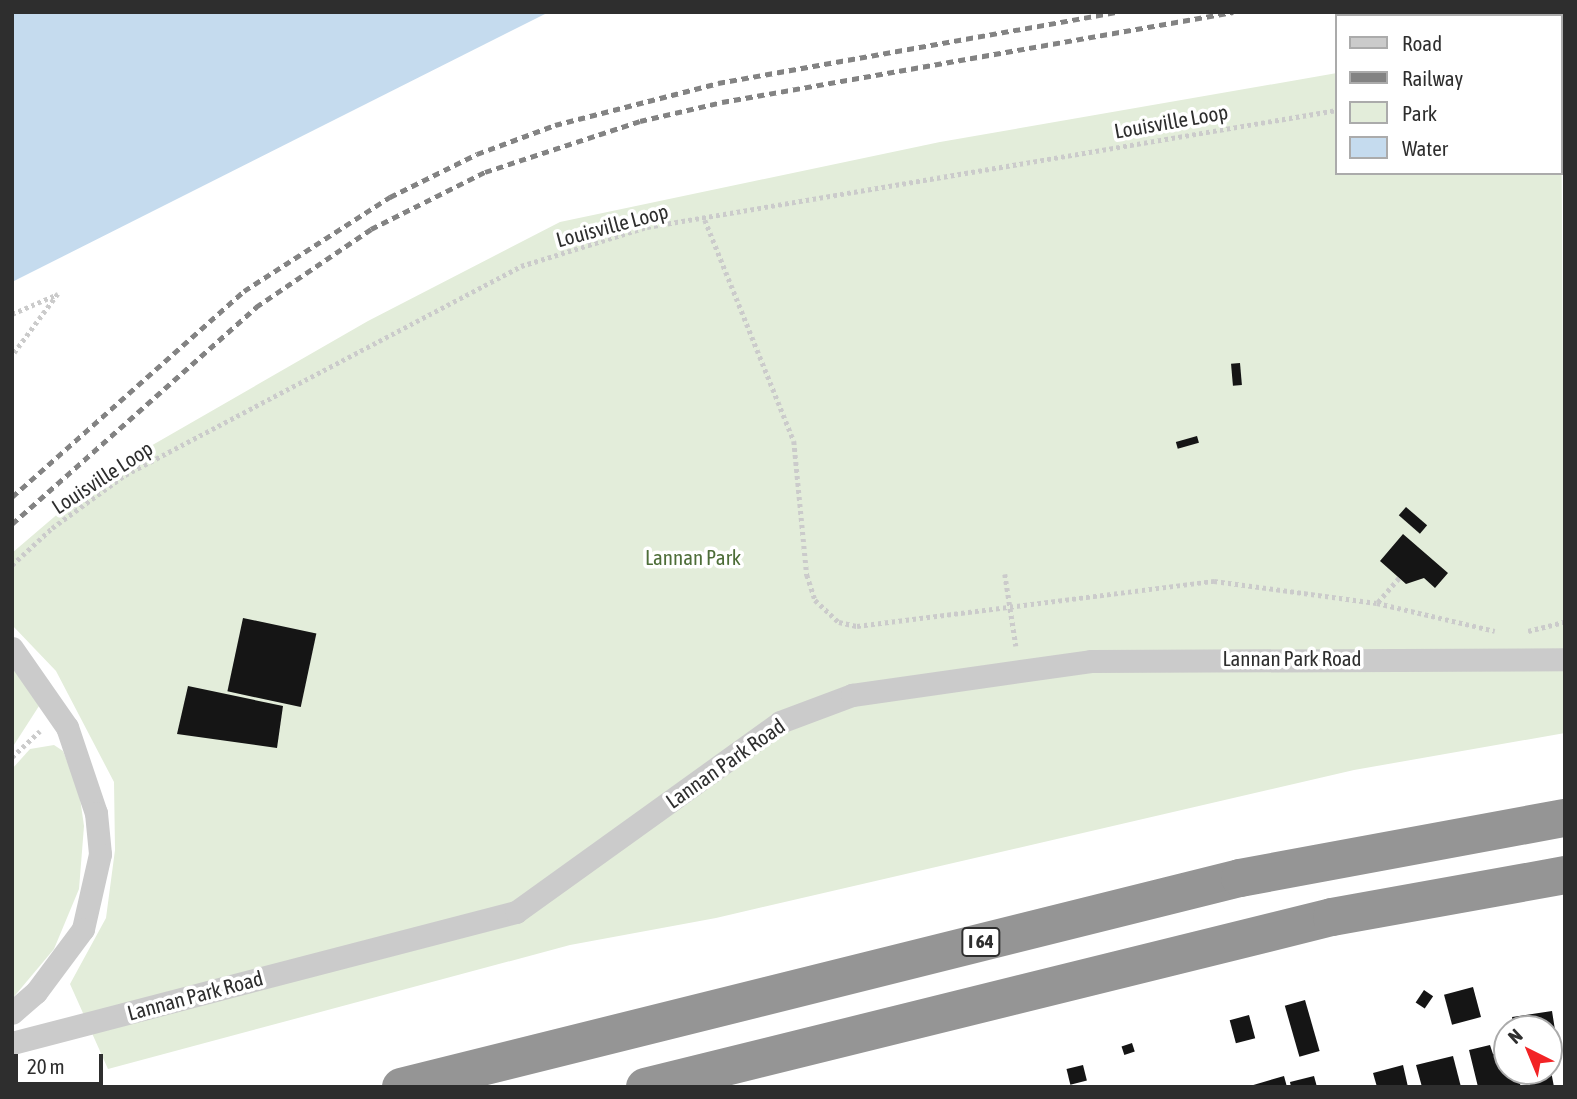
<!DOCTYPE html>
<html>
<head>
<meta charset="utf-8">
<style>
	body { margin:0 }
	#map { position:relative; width:1577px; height:1099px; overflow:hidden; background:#fff; font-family:"Asap Condensed",sans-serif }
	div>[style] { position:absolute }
	.green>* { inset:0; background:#e3edda }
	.water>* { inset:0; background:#c5dbee }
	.building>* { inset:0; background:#151515; transform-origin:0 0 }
	.path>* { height:4.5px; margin-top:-2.25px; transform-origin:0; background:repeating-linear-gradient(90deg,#cbcbcb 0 3.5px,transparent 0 7px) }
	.minor>* { height:23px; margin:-11.5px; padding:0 11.5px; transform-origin:11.5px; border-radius:11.5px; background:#cbcbcb }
	.motorway>* { height:38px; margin:-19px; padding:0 19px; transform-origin:19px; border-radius:19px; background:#959595 }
	.rail>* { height:5px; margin-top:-2.5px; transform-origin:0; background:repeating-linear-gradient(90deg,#838383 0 7px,transparent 0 12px) }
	span { translate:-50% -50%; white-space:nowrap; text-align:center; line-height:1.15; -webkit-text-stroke:7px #fff; paint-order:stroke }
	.shield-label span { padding:2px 5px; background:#fff; border:2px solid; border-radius:5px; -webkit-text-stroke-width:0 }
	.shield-label { font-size:19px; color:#2e2e2e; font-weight:700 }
	.street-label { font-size:21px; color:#2e2e2e }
	.park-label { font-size:21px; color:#4d6d38 }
	.frame { position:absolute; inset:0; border:14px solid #2e2e2e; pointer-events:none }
	.legend { position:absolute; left:1335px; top:14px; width:228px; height:161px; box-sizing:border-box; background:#fff; border:2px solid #ababab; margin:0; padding:9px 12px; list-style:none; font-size:21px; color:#2e2e2e }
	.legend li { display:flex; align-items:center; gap:14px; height:35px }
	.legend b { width:35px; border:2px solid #ababab }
	.north { position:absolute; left:1493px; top:1015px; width:70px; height:70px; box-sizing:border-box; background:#fff; border:2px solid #ababab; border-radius:50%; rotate:317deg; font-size:19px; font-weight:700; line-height:28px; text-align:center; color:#2e2e2e }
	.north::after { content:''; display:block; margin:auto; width:24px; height:32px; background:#f22325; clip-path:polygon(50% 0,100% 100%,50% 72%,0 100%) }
	.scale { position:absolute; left:14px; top:1054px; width:89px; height:32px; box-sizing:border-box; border:4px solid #2e2e2e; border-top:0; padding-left:9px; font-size:21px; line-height:24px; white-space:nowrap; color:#2e2e2e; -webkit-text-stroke:5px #fff; paint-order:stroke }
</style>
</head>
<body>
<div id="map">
	<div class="green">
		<div style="clip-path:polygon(1561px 43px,1565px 733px,1354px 770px,716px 918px,570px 945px,108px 1069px,70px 984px,106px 918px,115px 850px,114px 782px,56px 671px,12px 625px,12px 553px,109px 470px,368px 321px,560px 222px,940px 142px,1337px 73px,1337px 173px,1561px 173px)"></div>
		<div style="clip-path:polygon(12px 666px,39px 706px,12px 748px)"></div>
		<div style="clip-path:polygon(54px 745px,63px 751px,79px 791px,84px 826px,79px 889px,54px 949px,12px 999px,12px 769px,30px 749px)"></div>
	</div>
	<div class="water">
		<div style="clip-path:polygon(12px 12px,549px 12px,12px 282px)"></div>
	</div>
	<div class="building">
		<div style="left:1240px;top:363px;width:22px;height:9px;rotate:85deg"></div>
		<div style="left:1197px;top:436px;width:7px;height:22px;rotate:74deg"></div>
		<div style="left:1406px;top:507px;width:28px;height:11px;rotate:41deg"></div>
		<div style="clip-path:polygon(1403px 534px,1448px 573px,1435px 588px,1424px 578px,1406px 584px,1380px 561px)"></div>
		<div style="left:243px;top:618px;width:75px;height:75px;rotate:12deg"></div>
		<div style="clip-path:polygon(188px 686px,283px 706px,277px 748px,177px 734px)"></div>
		<div style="left:1473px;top:987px;width:31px;height:30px;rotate:75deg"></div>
		<div style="left:1424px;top:990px;width:11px;height:15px;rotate:34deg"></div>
		<div style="left:1305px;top:1000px;width:53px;height:21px;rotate:74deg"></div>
		<div style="clip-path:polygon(1552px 1011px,1559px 1055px,1549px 1057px,1549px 1029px,1514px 1029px,1512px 1017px)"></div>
		<div style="left:1249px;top:1015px;width:24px;height:20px;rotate:75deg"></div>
		<div style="left:1132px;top:1043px;width:9px;height:11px;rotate:72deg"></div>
		<div style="clip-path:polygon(1490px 1045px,1493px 1054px,1507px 1051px,1507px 1071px,1516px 1071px,1521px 1087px,1478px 1087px,1469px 1050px)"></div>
		<div style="clip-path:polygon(1453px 1056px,1461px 1087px,1422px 1087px,1416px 1065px)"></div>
		<div style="left:1083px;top:1065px;width:16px;height:17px;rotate:76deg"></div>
		<div style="clip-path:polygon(1403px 1065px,1408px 1087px,1377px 1087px,1373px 1073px)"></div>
		<div style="clip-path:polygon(1528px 1071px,1551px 1071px,1554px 1087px,1530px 1087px)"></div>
		<div style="clip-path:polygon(1284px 1076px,1287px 1087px,1250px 1087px,1250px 1086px)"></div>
		<div style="clip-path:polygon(1314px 1076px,1317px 1087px,1291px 1087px,1290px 1082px)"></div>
	</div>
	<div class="path">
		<div style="left:1561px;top:74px;width:4px;rotate:-14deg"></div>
		<div style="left:705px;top:220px;width:238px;rotate:68.1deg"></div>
		<div style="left:794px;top:441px;width:135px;rotate:84.5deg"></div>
		<div style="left:807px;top:575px;width:26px;rotate:72deg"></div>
		<div style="left:815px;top:600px;width:33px;rotate:43deg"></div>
		<div style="left:839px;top:622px;width:18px;rotate:13deg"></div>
		<div style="left:857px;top:626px;width:360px;rotate:-7.2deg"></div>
		<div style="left:1214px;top:581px;width:164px;rotate:7.7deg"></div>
		<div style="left:1377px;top:603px;width:121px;rotate:13.3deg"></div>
		<div style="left:12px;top:314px;width:50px;rotate:-23.5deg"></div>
		<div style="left:58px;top:294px;width:77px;rotate:126.6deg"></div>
		<div style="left:12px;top:565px;width:54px;rotate:-42.8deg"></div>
		<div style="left:52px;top:528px;width:90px;rotate:-36deg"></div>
		<div style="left:125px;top:475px;width:448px;rotate:-27.8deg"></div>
		<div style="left:521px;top:266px;width:132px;rotate:-17.2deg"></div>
		<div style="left:647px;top:227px;width:700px;rotate:-9.62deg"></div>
		<div style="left:1005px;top:574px;width:73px;rotate:81.3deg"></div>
		<div style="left:1378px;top:602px;width:32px;rotate:-49deg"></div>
		<div style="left:1528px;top:631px;width:38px;rotate:-14deg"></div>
		<div style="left:12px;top:757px;width:38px;rotate:-43deg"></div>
	</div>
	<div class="minor">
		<div style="left:12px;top:648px;width:96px;rotate:55.2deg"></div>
		<div style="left:67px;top:727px;width:91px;rotate:71.4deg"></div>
		<div style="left:96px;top:813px;width:41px;rotate:84.4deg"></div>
		<div style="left:100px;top:854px;width:77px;rotate:102.8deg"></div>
		<div style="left:83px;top:929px;width:79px;rotate:126.7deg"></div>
		<div style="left:36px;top:992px;width:32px;rotate:139deg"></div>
		<div style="left:12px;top:1043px;width:521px;rotate:-14.57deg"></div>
		<div style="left:516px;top:912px;width:325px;rotate:-35.7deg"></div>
		<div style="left:780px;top:722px;width:77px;rotate:-20.6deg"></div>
		<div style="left:852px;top:695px;width:241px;rotate:-8.1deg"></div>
		<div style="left:1091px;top:661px;width:474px;rotate:-0.2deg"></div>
	</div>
	<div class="motorway">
		<div style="left:401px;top:1087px;width:865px;rotate:-13.99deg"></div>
		<div style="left:1240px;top:878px;width:330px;rotate:-10.5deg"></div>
		<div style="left:645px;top:1087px;width:708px;rotate:-13.9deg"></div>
		<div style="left:1332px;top:917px;width:237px;rotate:-10.2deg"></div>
	</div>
	<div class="rail">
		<div style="left:12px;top:497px;width:310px;rotate:-41.6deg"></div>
		<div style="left:244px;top:291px;width:174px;rotate:-32.8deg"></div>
		<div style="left:390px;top:197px;width:97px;rotate:-26.3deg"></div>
		<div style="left:477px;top:154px;width:83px;rotate:-20.4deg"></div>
		<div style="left:555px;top:125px;width:168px;rotate:-14.4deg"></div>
		<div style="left:718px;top:83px;width:404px;rotate:-10.1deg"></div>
		<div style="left:12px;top:524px;width:327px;rotate:-41.6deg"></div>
		<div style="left:256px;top:307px;width:139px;rotate:-34.1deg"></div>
		<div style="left:371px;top:229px;width:127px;rotate:-26.6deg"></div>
		<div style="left:485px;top:172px;width:163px;rotate:-18.2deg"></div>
		<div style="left:640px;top:121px;width:84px;rotate:-13deg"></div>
		<div style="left:722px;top:102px;width:519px;rotate:-9.99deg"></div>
	</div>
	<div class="shield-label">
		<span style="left:981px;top:942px">I 64</span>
	</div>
	<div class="street-label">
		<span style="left:1171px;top:121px;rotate:-10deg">Louisville Loop</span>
		<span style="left:612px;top:225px;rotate:-15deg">Louisville Loop</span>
		<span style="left:102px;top:477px;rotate:-33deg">Louisville Loop</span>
		<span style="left:1292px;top:658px">Lannan Park Road</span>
		<span style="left:725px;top:763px;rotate:-35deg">Lannan Park Road</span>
		<span style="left:195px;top:995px;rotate:-15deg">Lannan Park Road</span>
	</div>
	<div class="park-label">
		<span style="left:693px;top:557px">Lannan Park</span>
	</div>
	<div class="frame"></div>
	<ul class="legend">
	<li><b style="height:9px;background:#cbcbcb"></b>Road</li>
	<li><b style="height:9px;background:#838383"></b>Railway</li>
	<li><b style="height:19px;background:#e3edda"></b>Park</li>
	<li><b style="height:19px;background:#c5dbee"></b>Water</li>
	</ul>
	<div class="north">N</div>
	<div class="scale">20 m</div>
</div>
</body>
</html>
